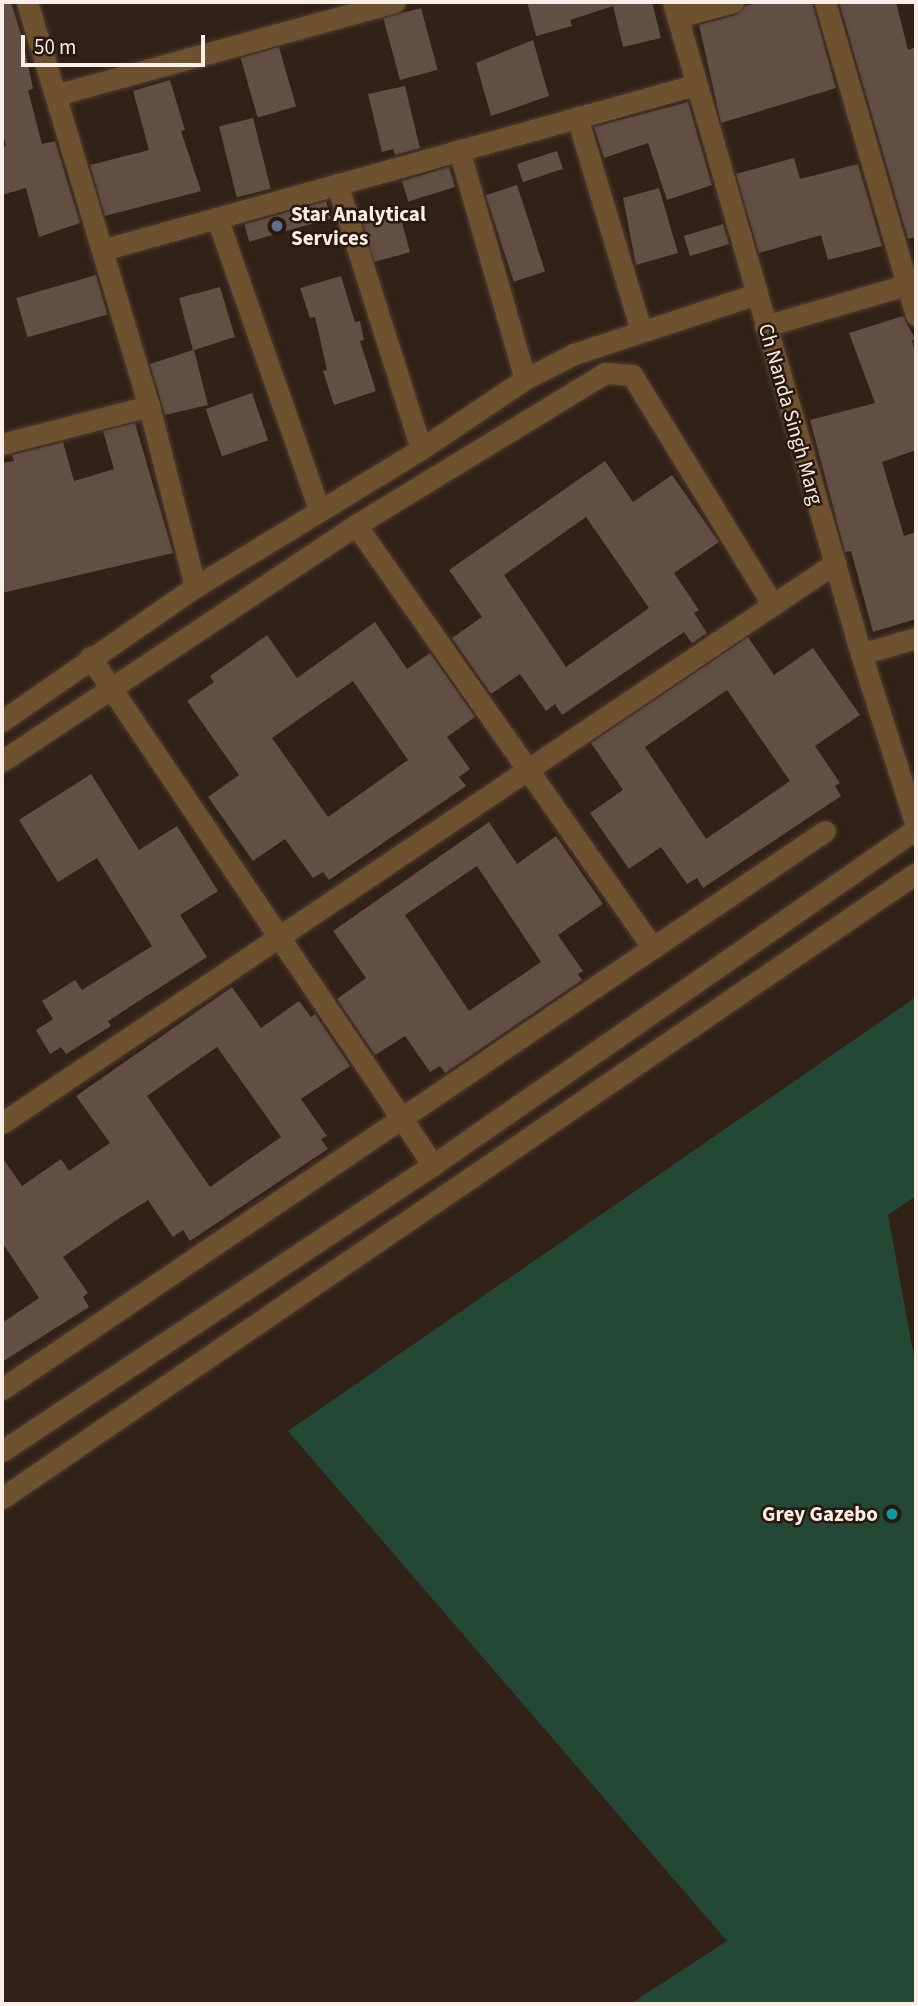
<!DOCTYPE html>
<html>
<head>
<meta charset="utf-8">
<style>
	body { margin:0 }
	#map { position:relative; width:918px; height:2006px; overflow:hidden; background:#322116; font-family:"Source Sans 3",sans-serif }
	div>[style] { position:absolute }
	.green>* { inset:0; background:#234836 }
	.building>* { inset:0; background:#634f44; transform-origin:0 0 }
	.roads { filter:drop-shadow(0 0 2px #4e3e33) drop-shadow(0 0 2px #4e3e33) }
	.minor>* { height:21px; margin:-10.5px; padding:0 10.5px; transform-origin:10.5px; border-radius:10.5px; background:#6e512e }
	.tertiary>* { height:21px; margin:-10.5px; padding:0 10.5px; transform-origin:10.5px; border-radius:10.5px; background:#6e512e }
	.dots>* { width:19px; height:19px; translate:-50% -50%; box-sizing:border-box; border:4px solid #28180d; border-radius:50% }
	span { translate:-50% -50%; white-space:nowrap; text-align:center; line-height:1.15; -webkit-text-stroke:5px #28180d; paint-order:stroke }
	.poi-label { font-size:21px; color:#faeee7; font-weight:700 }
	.left { translate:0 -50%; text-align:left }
	.right { translate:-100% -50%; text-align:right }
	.street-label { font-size:21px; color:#faeee7 }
	.frame { position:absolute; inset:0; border:4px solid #faeee7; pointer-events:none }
	.scale { position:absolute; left:21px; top:35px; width:184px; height:32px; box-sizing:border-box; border:4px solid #faeee7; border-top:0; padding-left:9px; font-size:21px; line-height:24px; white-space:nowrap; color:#faeee7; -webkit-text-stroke:5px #28180d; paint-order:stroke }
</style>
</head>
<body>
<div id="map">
	<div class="green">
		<div style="clip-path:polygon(916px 997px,916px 1196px,888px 1215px,916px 1368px,916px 2004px,630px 2004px,727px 1941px,288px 1431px)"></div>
	</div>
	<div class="building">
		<div style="clip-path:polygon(2px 2px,11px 2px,23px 41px,33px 89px,28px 90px,42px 144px,55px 141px,80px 223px,39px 237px,26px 188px,2px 195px,2px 147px,6px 146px,2px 129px)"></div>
		<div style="clip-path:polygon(527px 2px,652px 2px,661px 38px,623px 47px,613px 6px,570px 20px,572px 26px,536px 36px)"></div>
		<div style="clip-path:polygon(762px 2px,812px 2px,836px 88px,721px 123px,699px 25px,736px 15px,745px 6px)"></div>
		<div style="clip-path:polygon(839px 2px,896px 2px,908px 50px,916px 47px,916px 237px,908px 239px)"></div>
		<div style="left:421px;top:8px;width:64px;height:39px;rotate:75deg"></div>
		<div style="clip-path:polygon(533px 40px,549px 96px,491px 116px,476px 63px)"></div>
		<div style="left:279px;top:47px;width:62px;height:40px;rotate:74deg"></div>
		<div style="clip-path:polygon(170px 80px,185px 130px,181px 131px,201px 191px,105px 216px,90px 165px,149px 150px,133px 91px)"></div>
		<div style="clip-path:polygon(405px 86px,420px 148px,395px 155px,393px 149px,382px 152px,368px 94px)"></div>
		<div style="clip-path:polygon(688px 102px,712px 185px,667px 200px,648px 143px,604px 158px,594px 127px)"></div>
		<div style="left:253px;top:118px;width:73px;height:35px;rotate:76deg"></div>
		<div style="left:557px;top:151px;width:19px;height:42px;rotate:72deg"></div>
		<div style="clip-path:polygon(794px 158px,800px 179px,858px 164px,882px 246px,828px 260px,821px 235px,759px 253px,736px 174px)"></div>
		<div style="left:449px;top:167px;width:21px;height:49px;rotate:73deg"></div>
		<div style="left:517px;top:185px;width:91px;height:33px;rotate:72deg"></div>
		<div style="clip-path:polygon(659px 188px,678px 253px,636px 265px,623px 198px)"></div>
		<div style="left:326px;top:201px;width:18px;height:85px;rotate:74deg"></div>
		<div style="left:397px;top:204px;width:50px;height:38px;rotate:75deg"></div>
		<div style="left:723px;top:224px;width:21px;height:41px;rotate:73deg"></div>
		<div style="left:96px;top:275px;width:41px;height:83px;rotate:74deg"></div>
		<div style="clip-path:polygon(341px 276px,355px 322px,360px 321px,364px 340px,360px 341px,376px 391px,334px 405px,323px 371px,327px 370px,315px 317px,310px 318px,300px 288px)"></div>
		<div style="clip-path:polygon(220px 287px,235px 337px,194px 350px,208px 405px,165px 415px,150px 364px,193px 350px,179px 298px)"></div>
		<div style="clip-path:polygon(903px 316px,915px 339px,912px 340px,916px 357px,916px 450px,882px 462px,904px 536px,916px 532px,916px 619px,873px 632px,851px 551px,845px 552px,810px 420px,875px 403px,849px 333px)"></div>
		<div style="left:252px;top:393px;width:50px;height:49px;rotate:71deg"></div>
		<div style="clip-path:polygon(135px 423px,173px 553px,2px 593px,2px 463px,14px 461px,12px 455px,63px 442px,74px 481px,114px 469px,103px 431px)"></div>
		<div style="clip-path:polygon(evenodd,605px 461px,633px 502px,672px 475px,719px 542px,674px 573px,699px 610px,694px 613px,707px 633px,692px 643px,684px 632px,562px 715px,555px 704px,546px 711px,520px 674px,491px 694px,452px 638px,482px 617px,449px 570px,605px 461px,586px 517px,649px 608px,566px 667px,504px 575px,586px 517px)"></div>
		<div style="clip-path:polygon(evenodd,375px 622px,407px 669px,430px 653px,475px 717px,447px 737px,470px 769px,459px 777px,466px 786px,329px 880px,323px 872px,313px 878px,285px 839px,253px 861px,208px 797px,239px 775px,187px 701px,214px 682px,210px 676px,267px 635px,297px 678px,375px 622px,353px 681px,408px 760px,328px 817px,272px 738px,353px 681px)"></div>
		<div style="clip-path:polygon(evenodd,748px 637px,774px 675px,813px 648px,860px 715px,815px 746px,840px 783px,835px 786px,841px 796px,703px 888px,697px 878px,687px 884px,661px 847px,629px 869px,590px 813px,623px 790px,591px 743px,748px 637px,727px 690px,790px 781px,706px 839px,645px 747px,727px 690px)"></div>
		<div style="clip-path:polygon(91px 774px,139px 850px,177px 826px,218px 891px,180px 915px,207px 957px,108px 1021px,111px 1026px,66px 1054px,61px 1047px,50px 1054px,36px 1030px,53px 1019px,42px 1001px,75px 980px,82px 990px,152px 946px,97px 858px,58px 882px,19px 820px)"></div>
		<div style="clip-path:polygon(evenodd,489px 822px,517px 864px,556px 836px,603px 904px,558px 935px,583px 971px,578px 974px,582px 980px,445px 1073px,440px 1066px,430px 1072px,405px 1036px,375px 1055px,337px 999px,366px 978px,333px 931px,489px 822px,477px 866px,541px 962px,469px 1011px,405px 915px,477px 866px)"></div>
		<div style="clip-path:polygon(evenodd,232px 987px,261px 1028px,299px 1001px,311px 1017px,315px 1014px,350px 1066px,301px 1099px,327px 1136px,321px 1139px,328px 1149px,190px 1241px,183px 1230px,173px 1237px,148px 1200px,115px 1221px,63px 1257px,88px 1293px,83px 1297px,89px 1307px,2px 1362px,2px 1323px,39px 1298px,2px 1242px,2px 1157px,22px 1186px,61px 1159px,69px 1171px,110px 1143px,76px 1096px,232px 987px,217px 1047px,281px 1137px,210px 1187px,147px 1096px,217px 1047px)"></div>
	</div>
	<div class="roads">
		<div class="minor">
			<div style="left:27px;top:2px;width:422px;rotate:73.2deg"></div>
			<div style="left:149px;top:406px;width:187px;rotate:75.7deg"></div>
			<div style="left:673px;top:2px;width:679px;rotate:73.92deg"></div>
			<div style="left:861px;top:654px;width:180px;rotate:72.2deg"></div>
			<div style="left:825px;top:2px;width:326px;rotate:73.8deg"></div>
			<div style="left:677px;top:17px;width:58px;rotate:-15deg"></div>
			<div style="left:55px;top:95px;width:352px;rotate:-15.3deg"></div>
			<div style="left:577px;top:117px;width:223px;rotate:73.3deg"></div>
			<div style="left:459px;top:150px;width:238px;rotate:73.9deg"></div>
			<div style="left:337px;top:184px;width:278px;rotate:72.4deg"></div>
			<div style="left:217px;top:218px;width:309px;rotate:70.7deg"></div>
			<div style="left:102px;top:250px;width:616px;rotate:-15.55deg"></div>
			<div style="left:765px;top:326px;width:157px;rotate:-16.2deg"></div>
			<div style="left:2px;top:444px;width:152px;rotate:-14.5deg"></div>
			<div style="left:356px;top:525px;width:517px;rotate:54.93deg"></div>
			<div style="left:861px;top:654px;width:57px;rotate:-16.2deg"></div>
			<div style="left:90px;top:657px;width:613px;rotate:55.97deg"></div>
			<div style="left:2px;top:721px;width:235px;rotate:-34.8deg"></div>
			<div style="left:195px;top:587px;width:265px;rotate:-31.4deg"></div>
			<div style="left:421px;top:449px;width:125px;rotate:-33.9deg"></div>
			<div style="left:525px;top:379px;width:55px;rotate:-27deg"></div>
			<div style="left:574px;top:354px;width:192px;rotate:-18.2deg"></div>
			<div style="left:2px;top:761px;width:425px;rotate:-33.7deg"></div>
			<div style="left:356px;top:525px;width:292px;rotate:-31.4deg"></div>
			<div style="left:605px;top:373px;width:27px;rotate:4deg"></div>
			<div style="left:632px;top:375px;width:270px;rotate:58.5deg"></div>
			<div style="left:2px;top:1123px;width:1004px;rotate:-33.91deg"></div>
			<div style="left:2px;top:1389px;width:994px;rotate:-34.14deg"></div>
		</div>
		<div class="tertiary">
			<div style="left:2px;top:1451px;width:517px;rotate:-33.57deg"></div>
			<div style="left:433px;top:1165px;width:588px;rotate:-34.82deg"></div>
			<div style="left:2px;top:1498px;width:1107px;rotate:-34.36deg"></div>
		</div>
	</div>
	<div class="dots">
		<div style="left:277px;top:226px;background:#5c6f8a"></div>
		<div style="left:892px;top:1514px;background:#0f9aa8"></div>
	</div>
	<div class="poi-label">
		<span class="left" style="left:291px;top:226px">Star Analytical<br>Services</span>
		<span class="right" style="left:878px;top:1514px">Grey Gazebo</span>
	</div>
	<div class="street-label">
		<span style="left:791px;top:414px;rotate:74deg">Ch Nanda Singh Marg</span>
	</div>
	<div class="frame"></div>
	<div class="scale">50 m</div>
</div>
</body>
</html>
